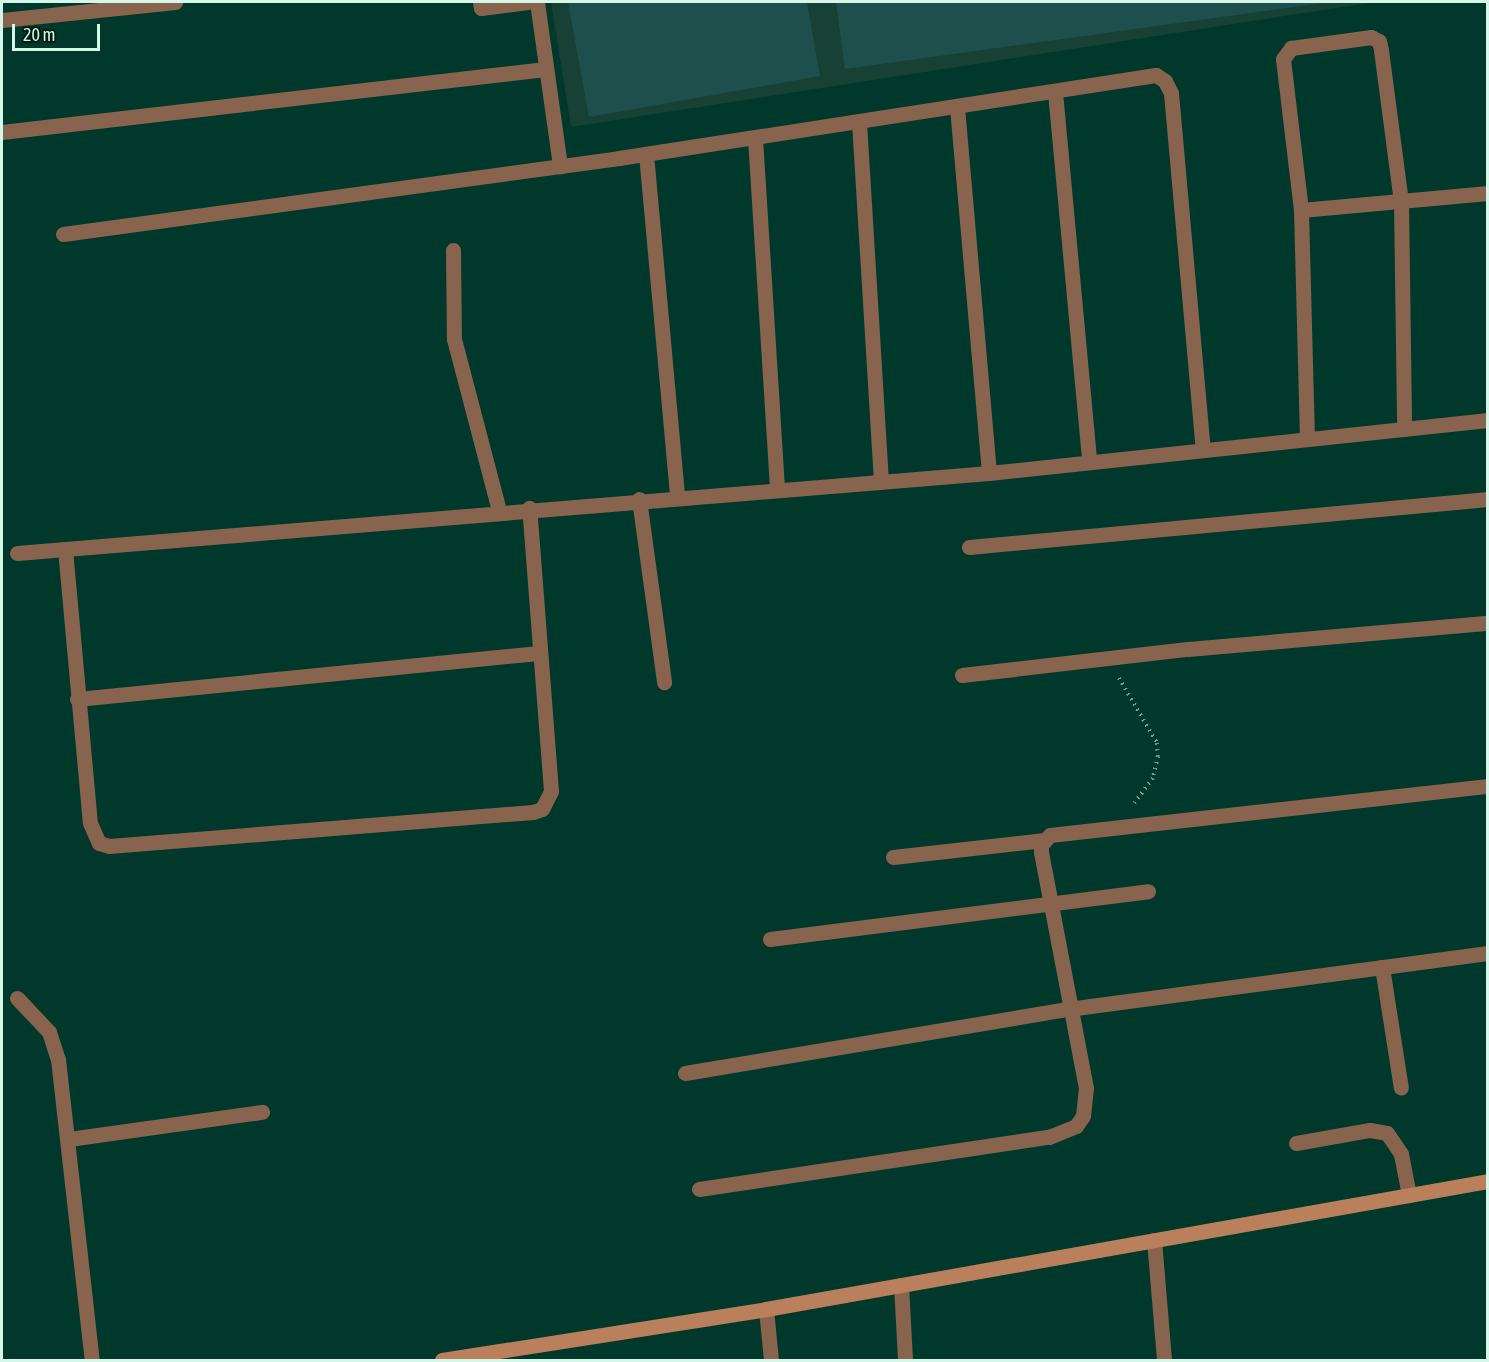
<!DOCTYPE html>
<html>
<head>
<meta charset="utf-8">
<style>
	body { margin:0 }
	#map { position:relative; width:1489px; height:1362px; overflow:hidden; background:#00382b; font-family:"Asap Condensed",sans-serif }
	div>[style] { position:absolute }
	.built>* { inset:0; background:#174135 }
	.building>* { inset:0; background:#1e4f4d }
	.path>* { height:4px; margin-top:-2px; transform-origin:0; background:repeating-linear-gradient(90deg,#719e91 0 1.5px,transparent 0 6px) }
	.lane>* { height:15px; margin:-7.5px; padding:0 7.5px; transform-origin:7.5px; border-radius:7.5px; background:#88634d }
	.street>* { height:15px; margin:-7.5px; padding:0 7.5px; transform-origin:7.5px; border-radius:7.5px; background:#88634d }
	.secondary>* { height:15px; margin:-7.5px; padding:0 7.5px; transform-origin:7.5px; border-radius:7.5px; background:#ba7f5b }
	span { translate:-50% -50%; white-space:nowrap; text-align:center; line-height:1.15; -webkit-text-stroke:4.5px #011c15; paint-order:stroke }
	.frame { position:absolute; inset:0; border:3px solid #d5f7ea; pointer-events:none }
	.scale { position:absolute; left:12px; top:24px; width:88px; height:27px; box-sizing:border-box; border:3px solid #d5f7ea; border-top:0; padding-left:8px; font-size:18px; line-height:21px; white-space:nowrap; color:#d5f7ea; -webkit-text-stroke:4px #011c15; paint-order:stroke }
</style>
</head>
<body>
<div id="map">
	<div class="built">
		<div style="clip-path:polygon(551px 2px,1375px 2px,571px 127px)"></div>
	</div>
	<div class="building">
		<div style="clip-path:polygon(568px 2px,807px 2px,820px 76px,589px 117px)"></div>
		<div style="clip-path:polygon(836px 2px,1323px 2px,1323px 3px,845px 69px)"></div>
	</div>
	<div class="path">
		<div style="left:1119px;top:678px;width:75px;rotate:59.7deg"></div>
		<div style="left:1157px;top:743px;width:13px;rotate:86deg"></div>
		<div style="left:1158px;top:756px;width:23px;rotate:103deg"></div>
		<div style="left:1153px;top:778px;width:31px;rotate:127deg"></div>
	</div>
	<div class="lane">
		<div style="left:17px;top:998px;width:47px;rotate:46.7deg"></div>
		<div style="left:49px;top:1032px;width:28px;rotate:72deg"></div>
		<div style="left:58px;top:1059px;width:303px;rotate:83.6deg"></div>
		<div style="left:69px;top:1139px;width:195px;rotate:-8deg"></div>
		<div style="left:1296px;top:1143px;width:75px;rotate:-10deg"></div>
		<div style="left:1370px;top:1130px;width:17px;rotate:10deg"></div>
		<div style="left:1387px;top:1133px;width:25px;rotate:56deg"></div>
		<div style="left:1401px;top:1154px;width:42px;rotate:79deg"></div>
		<div style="left:1154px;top:1240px;width:120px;rotate:85.2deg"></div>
	</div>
	<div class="street">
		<div style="left:480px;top:2px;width:6px;rotate:81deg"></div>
		<div style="left:481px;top:8px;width:47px;rotate:-7.3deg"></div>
		<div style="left:537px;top:2px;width:166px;rotate:82deg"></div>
		<div style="left:2px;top:20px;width:174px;rotate:-5.9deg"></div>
		<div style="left:1055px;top:92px;width:371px;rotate:84.7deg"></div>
		<div style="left:957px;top:107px;width:367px;rotate:85deg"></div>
		<div style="left:859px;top:122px;width:360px;rotate:86.5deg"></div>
		<div style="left:2px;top:132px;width:547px;rotate:-6.62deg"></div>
		<div style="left:755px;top:138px;width:351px;rotate:86.4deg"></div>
		<div style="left:646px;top:154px;width:343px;rotate:84.8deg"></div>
		<div style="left:1301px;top:210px;width:188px;rotate:-5.2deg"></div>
		<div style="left:63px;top:234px;width:561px;rotate:-7.78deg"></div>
		<div style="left:619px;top:158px;width:543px;rotate:-8.79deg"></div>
		<div style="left:1156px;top:75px;width:11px;rotate:34deg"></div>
		<div style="left:1165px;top:81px;width:13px;rotate:63deg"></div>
		<div style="left:1171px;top:93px;width:357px;rotate:84.9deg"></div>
		<div style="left:453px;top:250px;width:89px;rotate:89.4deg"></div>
		<div style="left:454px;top:339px;width:178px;rotate:75.3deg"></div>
		<div style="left:1307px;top:439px;width:229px;rotate:-91.5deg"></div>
		<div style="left:1301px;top:210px;width:152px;rotate:-96.8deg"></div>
		<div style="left:1283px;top:59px;width:14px;rotate:-54deg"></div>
		<div style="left:1291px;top:48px;width:81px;rotate:-7.8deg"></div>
		<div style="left:1371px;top:37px;width:9px;rotate:27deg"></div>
		<div style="left:1379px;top:41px;width:9px;rotate:77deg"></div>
		<div style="left:1381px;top:50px;width:153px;rotate:82.5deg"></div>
		<div style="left:1401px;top:202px;width:227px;rotate:89.2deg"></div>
		<div style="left:639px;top:499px;width:185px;rotate:82.2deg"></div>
		<div style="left:969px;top:547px;width:521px;rotate:-5.28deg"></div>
		<div style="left:65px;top:549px;width:275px;rotate:84.8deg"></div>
		<div style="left:90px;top:823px;width:22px;rotate:66deg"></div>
		<div style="left:99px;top:843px;width:10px;rotate:17deg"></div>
		<div style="left:109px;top:846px;width:425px;rotate:-4.6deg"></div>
		<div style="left:533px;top:812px;width:9px;rotate:-18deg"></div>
		<div style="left:542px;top:809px;width:20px;rotate:-63deg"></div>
		<div style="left:551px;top:791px;width:284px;rotate:-94.4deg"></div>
		<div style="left:17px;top:553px;width:975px;rotate:-4.71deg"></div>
		<div style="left:989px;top:473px;width:502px;rotate:-6.06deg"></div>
		<div style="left:962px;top:675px;width:227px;rotate:-6.6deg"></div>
		<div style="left:1188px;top:649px;width:301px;rotate:-5deg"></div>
		<div style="left:77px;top:699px;width:464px;rotate:-5.7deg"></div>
		<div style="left:893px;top:857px;width:153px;rotate:-6.4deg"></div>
		<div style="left:770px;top:939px;width:381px;rotate:-7.2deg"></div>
		<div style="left:1382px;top:967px;width:122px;rotate:81.1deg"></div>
		<div style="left:685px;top:1073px;width:388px;rotate:-9.5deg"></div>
		<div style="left:1068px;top:1009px;width:424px;rotate:-7.6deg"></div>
		<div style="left:699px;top:1189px;width:354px;rotate:-8.5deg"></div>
		<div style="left:1049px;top:1137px;width:29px;rotate:-22deg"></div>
		<div style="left:1076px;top:1126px;width:12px;rotate:-55deg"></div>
		<div style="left:1083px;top:1116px;width:28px;rotate:-84deg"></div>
		<div style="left:1086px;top:1088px;width:240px;rotate:-100.8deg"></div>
		<div style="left:1041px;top:852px;width:7px;rotate:-90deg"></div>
		<div style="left:1041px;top:845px;width:13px;rotate:-48deg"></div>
		<div style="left:1050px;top:835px;width:441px;rotate:-6.4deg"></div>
		<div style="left:901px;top:1285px;width:75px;rotate:86.9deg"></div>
		<div style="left:766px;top:1309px;width:51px;rotate:84.4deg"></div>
	</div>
	<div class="secondary">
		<div style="left:442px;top:1360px;width:328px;rotate:-8.9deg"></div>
		<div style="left:766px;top:1309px;width:733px;rotate:-10.05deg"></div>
	</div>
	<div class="frame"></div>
	<div class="scale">20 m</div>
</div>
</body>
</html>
